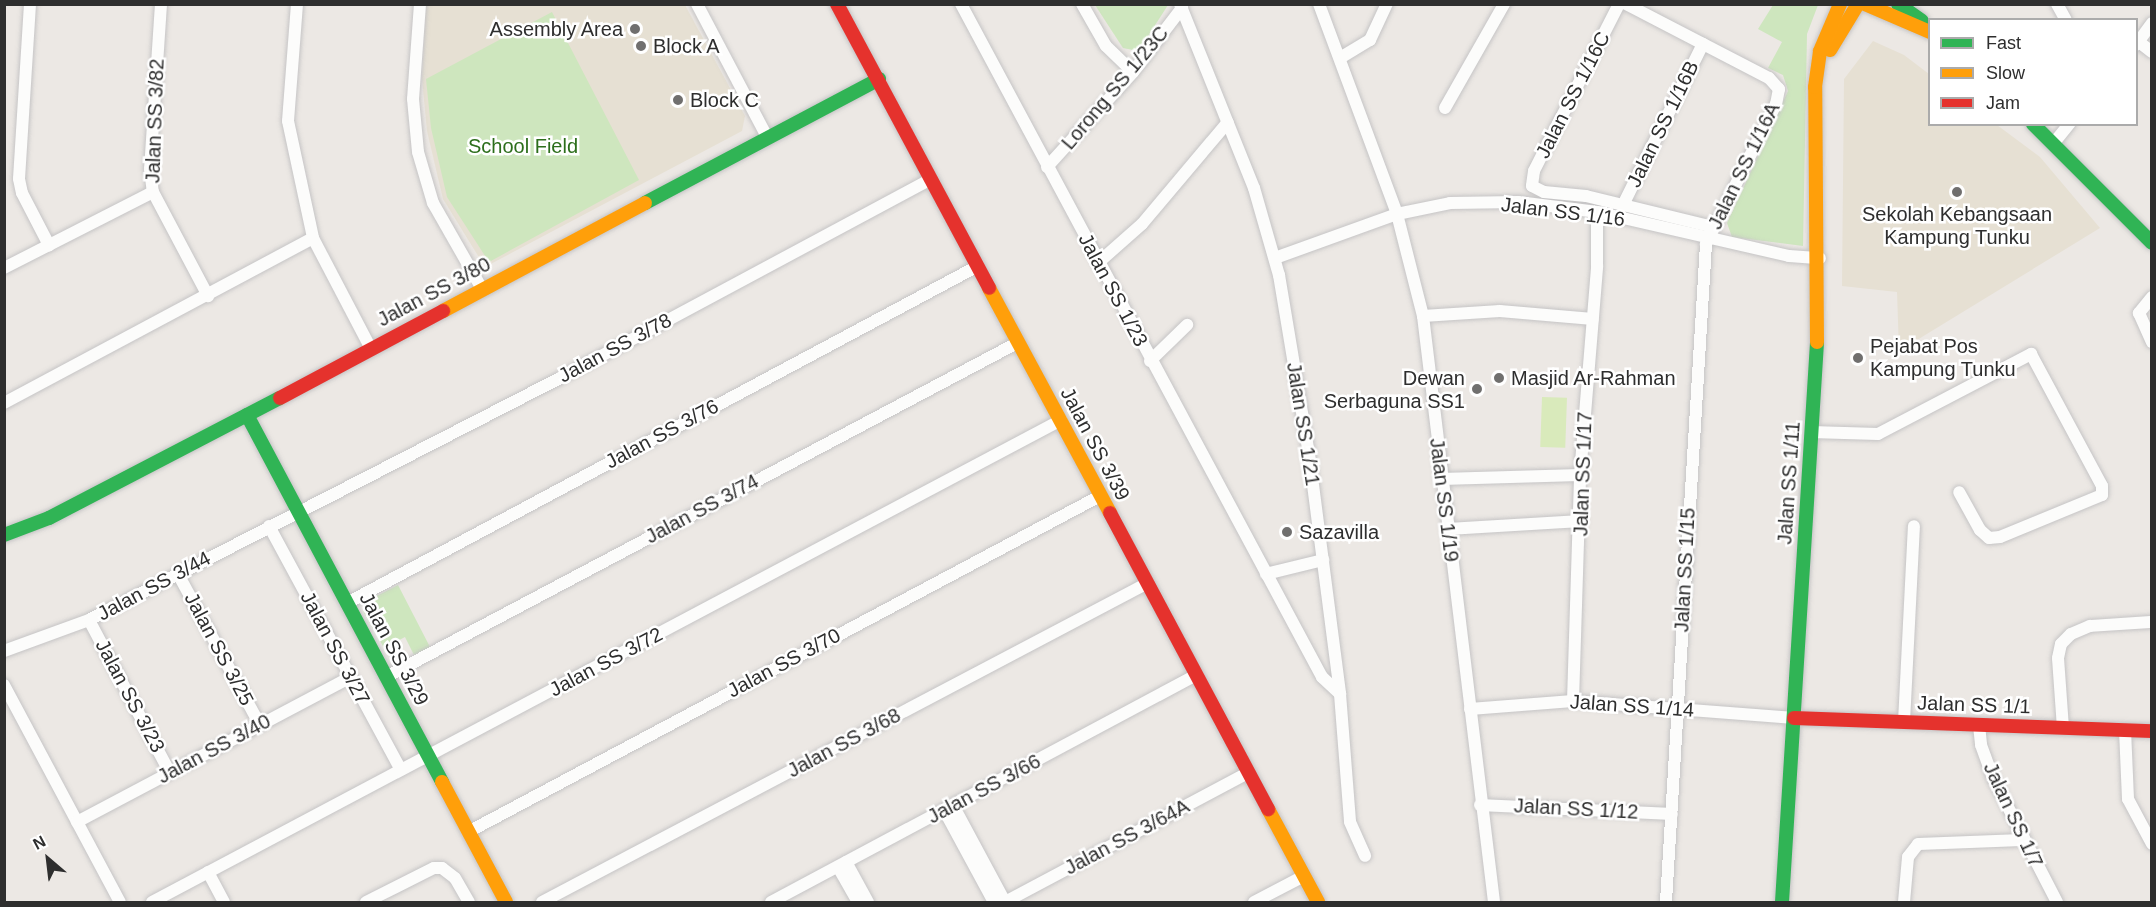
<!DOCTYPE html>
<html>
<head>
<meta charset="utf-8">
<style>
	body { margin:0 }
	#map { position:relative; width:2156px; height:907px; overflow:hidden; background:#ece8e4; font-family:Arial,sans-serif }
	div>[style] { position:absolute }
	.education>* { inset:0; background:#e6e0d3 }
	.green>* { inset:0; background:#cee6be }
	.pitch>* { inset:0; background:#d9eabb; transform-origin:0 0 }
	.roads { filter:drop-shadow(0 0 2px #c5c4c5) drop-shadow(0 0 2px #c5c4c5) }
	.street>* { height:12px; margin:-6px; padding:0 6px; transform-origin:6px; border-radius:6px; background:#fcfcfb }
	.fast>* { height:14px; margin:-7px; padding:0 7px; transform-origin:7px; border-radius:7px; background:#30b455 }
	.slow>* { height:14px; margin:-7px; padding:0 7px; transform-origin:7px; border-radius:7px; background:#ff9f0a }
	.jam>* { height:14px; margin:-7px; padding:0 7px; transform-origin:7px; border-radius:7px; background:#e5322d }
	.dots>* { width:16px; height:16px; translate:-50% -50%; box-sizing:border-box; border:3px solid #fff; border-radius:50% }
	span { translate:-50% -50%; white-space:nowrap; text-align:center; line-height:1.15; -webkit-text-stroke:5px #fff; paint-order:stroke }
	.poi-label { font-size:20px; color:#2e2e2e }
	.right { translate:-100% -50%; text-align:right }
	.left { translate:0 -50%; text-align:left }
	.street-label { font-size:20px; color:#2e2e2e }
	.park-label { font-size:20px; color:#2c6e1b }
	.frame { position:absolute; inset:0; border:6px solid #2e2e2e; pointer-events:none }
	.legend { position:absolute; left:1928px; top:18px; width:210px; height:108px; box-sizing:border-box; background:#fff; border:2px solid #ababab; margin:0; padding:8px 10px; list-style:none; font-size:18px; color:#2e2e2e }
	.legend li { display:flex; align-items:center; gap:12px; height:30px }
	.legend b { width:30px; border:2px solid #ababab }
	.north { position:absolute; left:18px; top:829px; width:60px; height:60px; -webkit-text-stroke:4px #fff; paint-order:stroke; rotate:332deg; font-size:16px; font-weight:700; line-height:24px; text-align:center; color:#2e2e2e }
	.north::after { content:''; display:block; margin:auto; width:21px; height:27px; background:#2e2e2e; clip-path:polygon(50% 0,100% 100%,50% 72%,0 100%) }
</style>
</head>
<body>
<div id="map">
	<div class="education">
		<div style="clip-path:polygon(426px 5px,685px 5px,745px 116px,742px 131px,485px 267px,443px 199px,427px 131px,422px 79px)"></div>
		<div style="clip-path:polygon(1873px 41px,1904px 55px,1929px 74px,1930px 124px,1997px 125px,2040px 157px,2100px 228px,1899px 351px,1897px 292px,1842px 286px,1844px 79px)"></div>
	</div>
	<div class="green">
		<div style="clip-path:polygon(1095px 5px,1168px 5px,1143px 44px,1133px 50px,1123px 48px)"></div>
		<div style="clip-path:polygon(1773px 5px,1818px 5px,1807px 34px,1803px 246px,1732px 237px,1727px 223px,1788px 91px,1783px 75px,1768px 68px,1782px 42px,1758px 29px)"></div>
		<div style="clip-path:polygon(552px 12px,639px 180px,489px 262px,447px 197px,431px 128px,426px 79px)"></div>
		<div style="clip-path:polygon(398px 585px,430px 647px,414px 655px,405px 637px,384px 648px,363px 611px,365px 602px)"></div>
	</div>
	<div class="pitch">
		<div style="left:1542px;top:397px;width:25px;height:50px;rotate:2deg"></div>
	</div>
	<div class="roads">
		<div class="street">
			<div style="left:30px;top:4px;width:175px;rotate:93.6deg"></div>
			<div style="left:19px;top:179px;width:14px;rotate:78deg"></div>
			<div style="left:22px;top:193px;width:59px;rotate:62.6deg"></div>
			<div style="left:161px;top:4px;width:165px;rotate:93.8deg"></div>
			<div style="left:150px;top:169px;width:23px;rotate:83deg"></div>
			<div style="left:153px;top:192px;width:118px;rotate:62.1deg"></div>
			<div style="left:297px;top:4px;width:117px;rotate:94.4deg"></div>
			<div style="left:288px;top:121px;width:120px;rotate:77.9deg"></div>
			<div style="left:313px;top:238px;width:125px;rotate:62.4deg"></div>
			<div style="left:420px;top:4px;width:95px;rotate:94.2deg"></div>
			<div style="left:413px;top:99px;width:53px;rotate:84.6deg"></div>
			<div style="left:418px;top:152px;width:53px;rotate:73.6deg"></div>
			<div style="left:433px;top:203px;width:99px;rotate:60.3deg"></div>
			<div style="left:697px;top:4px;width:150px;rotate:62.2deg"></div>
			<div style="left:961px;top:4px;width:764px;rotate:61.79deg"></div>
			<div style="left:1322px;top:677px;width:25px;rotate:43deg"></div>
			<div style="left:1082px;top:4px;width:48px;rotate:60.3deg"></div>
			<div style="left:1106px;top:46px;width:37px;rotate:44deg"></div>
			<div style="left:1180px;top:4px;width:198px;rotate:68.1deg"></div>
			<div style="left:1254px;top:188px;width:91px;rotate:74deg"></div>
			<div style="left:1279px;top:275px;width:181px;rotate:80.5deg"></div>
			<div style="left:1309px;top:454px;width:242px;rotate:82.6deg"></div>
			<div style="left:1340px;top:694px;width:128px;rotate:85.5deg"></div>
			<div style="left:1350px;top:822px;width:37px;rotate:66deg"></div>
			<div style="left:1319px;top:4px;width:224px;rotate:69.6deg"></div>
			<div style="left:1397px;top:214px;width:105px;rotate:75.7deg"></div>
			<div style="left:1423px;top:316px;width:590px;rotate:83.09deg"></div>
			<div style="left:1619px;top:4px;width:187px;rotate:117deg"></div>
			<div style="left:1534px;top:171px;width:15px;rotate:98deg"></div>
			<div style="left:1532px;top:186px;width:13px;rotate:27deg"></div>
			<div style="left:1544px;top:192px;width:42px;rotate:5.4deg"></div>
			<div style="left:1586px;top:196px;width:131px;rotate:13.7deg"></div>
			<div style="left:1626px;top:4px;width:161px;rotate:27.4deg"></div>
			<div style="left:1769px;top:78px;width:15px;rotate:48deg"></div>
			<div style="left:1779px;top:89px;width:15px;rotate:101deg"></div>
			<div style="left:1776px;top:104px;width:157px;rotate:116.6deg"></div>
			<div style="left:1706px;top:244px;width:659px;rotate:93.48deg"></div>
			<div style="left:2057px;top:4px;width:18px;rotate:61deg"></div>
			<div style="left:2139px;top:42px;width:16px;rotate:38deg"></div>
			<div style="left:2136px;top:45px;width:27px;rotate:-54deg"></div>
			<div style="left:1340px;top:58px;width:35px;rotate:-31deg"></div>
			<div style="left:1370px;top:40px;width:40px;rotate:-65deg"></div>
			<div style="left:1445px;top:108px;width:120px;rotate:-60.4deg"></div>
			<div style="left:2053px;top:144px;width:26px;rotate:-51deg"></div>
			<div style="left:1047px;top:167px;width:128px;rotate:-47.8deg"></div>
			<div style="left:1133px;top:72px;width:81px;rotate:-52.6deg"></div>
			<div style="left:1623px;top:205px;width:180px;rotate:-63.6deg"></div>
			<div style="left:1275px;top:258px;width:130px;rotate:-19.8deg"></div>
			<div style="left:1397px;top:214px;width:54px;rotate:-11.7deg"></div>
			<div style="left:1450px;top:203px;width:68px;rotate:-0.8deg"></div>
			<div style="left:1518px;top:202px;width:80px;rotate:7.2deg"></div>
			<div style="left:1597px;top:212px;width:197px;rotate:12.9deg"></div>
			<div style="left:1789px;top:256px;width:31px;rotate:4deg"></div>
			<div style="left:1099px;top:262px;width:57px;rotate:-41.5deg"></div>
			<div style="left:1142px;top:224px;width:133px;rotate:-49.9deg"></div>
			<div style="left:4px;top:268px;width:167px;rotate:-27deg"></div>
			<div style="left:2152px;top:297px;width:21px;rotate:129deg"></div>
			<div style="left:2139px;top:313px;width:32px;rotate:66deg"></div>
			<div style="left:1423px;top:316px;width:77px;rotate:-3.7deg"></div>
			<div style="left:1500px;top:311px;width:93px;rotate:4.9deg"></div>
			<div style="left:1150px;top:361px;width:52px;rotate:-44.2deg"></div>
			<div style="left:4px;top:403px;width:350px;rotate:-28.1deg"></div>
			<div style="left:1811px;top:432px;width:67px;rotate:1.7deg"></div>
			<div style="left:1878px;top:434px;width:173px;rotate:-27.6deg"></div>
			<div style="left:2031px;top:354px;width:150px;rotate:61.7deg"></div>
			<div style="left:2102px;top:486px;width:9px;rotate:90deg"></div>
			<div style="left:2102px;top:495px;width:110px;rotate:157.6deg"></div>
			<div style="left:2000px;top:537px;width:11px;rotate:175deg"></div>
			<div style="left:1989px;top:538px;width:12px;rotate:-138deg"></div>
			<div style="left:1980px;top:530px;width:43px;rotate:-118.9deg"></div>
			<div style="left:1441px;top:479px;width:139px;rotate:-1.6deg"></div>
			<div style="left:269px;top:526px;width:277px;rotate:61.6deg"></div>
			<div style="left:1448px;top:529px;width:133px;rotate:-3.4deg"></div>
			<div style="left:178px;top:574px;width:172px;rotate:61.5deg"></div>
			<div style="left:1266px;top:574px;width:59px;rotate:-13.8deg"></div>
			<div style="left:347px;top:603px;width:715px;rotate:-28.11deg"></div>
			<div style="left:89px;top:620px;width:173px;rotate:62.1deg"></div>
			<div style="left:4px;top:651px;width:90px;rotate:-20deg"></div>
			<div style="left:89px;top:620px;width:530px;rotate:-27.19deg"></div>
			<div style="left:560px;top:378px;width:419px;rotate:-28.2deg"></div>
			<div style="left:386px;top:677px;width:716px;rotate:-27.89deg"></div>
			<div style="left:4px;top:685px;width:246px;rotate:61.9deg"></div>
			<div style="left:1573px;top:701px;width:226px;rotate:-88.2deg"></div>
			<div style="left:1580px;top:475px;width:210px;rotate:-85.3deg"></div>
			<div style="left:1597px;top:266px;width:54px;rotate:-90deg"></div>
			<div style="left:1470px;top:709px;width:103px;rotate:-4.4deg"></div>
			<div style="left:1573px;top:701px;width:222px;rotate:4.4deg"></div>
			<div style="left:1904px;top:722px;width:196px;rotate:-87.1deg"></div>
			<div style="left:1979px;top:725px;width:20px;rotate:84deg"></div>
			<div style="left:1981px;top:745px;width:35px;rotate:70deg"></div>
			<div style="left:1993px;top:778px;width:140px;rotate:62.7deg"></div>
			<div style="left:2063px;top:728px;width:70px;rotate:-94.1deg"></div>
			<div style="left:2058px;top:658px;width:14px;rotate:-78deg"></div>
			<div style="left:2061px;top:644px;width:14px;rotate:-45deg"></div>
			<div style="left:2071px;top:634px;width:21px;rotate:-23deg"></div>
			<div style="left:2090px;top:626px;width:62px;rotate:-3.7deg"></div>
			<div style="left:2125px;top:730px;width:69px;rotate:87.5deg"></div>
			<div style="left:2128px;top:799px;width:51px;rotate:61.9deg"></div>
			<div style="left:953px;top:805px;width:110px;rotate:61.8deg"></div>
			<div style="left:1480px;top:805px;width:192px;rotate:2.7deg"></div>
			<div style="left:944px;top:810px;width:105px;rotate:61.5deg"></div>
			<div style="left:77px;top:822px;width:310px;rotate:-27.9deg"></div>
			<div style="left:468px;top:832px;width:716px;rotate:-28deg"></div>
			<div style="left:846px;top:862px;width:46px;rotate:61.2deg"></div>
			<div style="left:838px;top:867px;width:40px;rotate:60.3deg"></div>
			<div style="left:208px;top:872px;width:34px;rotate:62deg"></div>
			<div style="left:152px;top:902px;width:1029px;rotate:-27.93deg"></div>
			<div style="left:366px;top:902px;width:76px;rotate:-26.6deg"></div>
			<div style="left:434px;top:868px;width:8px"></div>
			<div style="left:442px;top:868px;width:16px;rotate:38deg"></div>
			<div style="left:455px;top:878px;width:28px;rotate:60deg"></div>
			<div style="left:542px;top:902px;width:683px;rotate:-27.77deg"></div>
			<div style="left:771px;top:902px;width:482px;rotate:-28.1deg"></div>
			<div style="left:1005px;top:902px;width:275px;rotate:-28deg"></div>
			<div style="left:1254px;top:902px;width:56px;rotate:-27.5deg"></div>
			<div style="left:1904px;top:902px;width:45px;rotate:-84.9deg"></div>
			<div style="left:1908px;top:857px;width:16px;rotate:-52deg"></div>
			<div style="left:1918px;top:844px;width:104px;rotate:-2.2deg"></div>
		</div>
		<div class="fast">
			<div style="left:1898px;top:4px;width:29px;rotate:35deg"></div>
			<div style="left:2033px;top:124px;width:168px;rotate:45deg"></div>
			<div style="left:645px;top:203px;width:265px;rotate:-27.9deg"></div>
			<div style="left:247px;top:415px;width:416px;rotate:62deg"></div>
			<div style="left:4px;top:535px;width:48px;rotate:-20.7deg"></div>
			<div style="left:49px;top:518px;width:260px;rotate:-27.5deg"></div>
			<div style="left:1782px;top:902px;width:561px;rotate:-86.42deg"></div>
		</div>
		<div class="slow">
			<div style="left:1865px;top:4px;width:71px;rotate:23.3deg"></div>
			<div style="left:1830px;top:50px;width:54px;rotate:-58.7deg"></div>
			<div style="left:989px;top:288px;width:255px;rotate:61.7deg"></div>
			<div style="left:443px;top:311px;width:229px;rotate:-28.1deg"></div>
			<div style="left:1817px;top:342px;width:255px;rotate:-90.4deg"></div>
			<div style="left:1815px;top:87px;width:36px;rotate:-82deg"></div>
			<div style="left:1820px;top:51px;width:51px;rotate:-66.9deg"></div>
			<div style="left:442px;top:782px;width:136px;rotate:61.9deg"></div>
			<div style="left:1268px;top:809px;width:106px;rotate:61.7deg"></div>
		</div>
		<div class="jam">
			<div style="left:837px;top:4px;width:322px;rotate:61.8deg"></div>
			<div style="left:280px;top:398px;width:185px;rotate:-28.1deg"></div>
			<div style="left:1110px;top:513px;width:336px;rotate:61.9deg"></div>
			<div style="left:1794px;top:718px;width:358px;rotate:2.1deg"></div>
		</div>
	</div>
	<div class="dots">
		<div style="left:635px;top:29px;background:#706f6e"></div>
		<div style="left:641px;top:46px;background:#706f6e"></div>
		<div style="left:678px;top:100px;background:#706f6e"></div>
		<div style="left:1957px;top:192px;background:#706f6e"></div>
		<div style="left:1858px;top:358px;background:#706f6e"></div>
		<div style="left:1499px;top:378px;background:#706f6e"></div>
		<div style="left:1477px;top:389px;background:#706f6e"></div>
		<div style="left:1287px;top:532px;background:#706f6e"></div>
	</div>
	<div class="poi-label">
		<span class="right" style="left:623px;top:29px">Assembly Area</span>
		<span class="left" style="left:653px;top:46px">Block A</span>
		<span class="left" style="left:690px;top:100px">Block C</span>
		<span style="left:1957px;top:226px">Sekolah Kebangsaan<br>Kampung Tunku</span>
		<span class="left" style="left:1870px;top:358px">Pejabat Pos<br>Kampung Tunku</span>
		<span class="right" style="left:1465px;top:390px">Dewan<br>Serbaguna SS1</span>
		<span class="left" style="left:1511px;top:378px">Masjid Ar-Rahman</span>
		<span class="left" style="left:1299px;top:532px">Sazavilla</span>
	</div>
	<div class="street-label">
		<span style="left:1115px;top:88px;rotate:-50deg">Lorong SS 1/23C</span>
		<span style="left:1573px;top:95px;rotate:-63deg">Jalan SS 1/16C</span>
		<span style="left:155px;top:121px;rotate:-88deg">Jalan SS 3/82</span>
		<span style="left:1663px;top:124px;rotate:-64deg">Jalan SS 1/16B</span>
		<span style="left:1744px;top:166px;rotate:-64deg">Jalan SS 1/16A</span>
		<span style="left:1563px;top:212px;rotate:7deg">Jalan SS 1/16</span>
		<span style="left:1113px;top:290px;rotate:62deg">Jalan SS 1/23</span>
		<span style="left:434px;top:292px;rotate:-28deg">Jalan SS 3/80</span>
		<span style="left:615px;top:348px;rotate:-28deg">Jalan SS 3/78</span>
		<span style="left:1303px;top:424px;rotate:81deg">Jalan SS 1/21</span>
		<span style="left:662px;top:434px;rotate:-28deg">Jalan SS 3/76</span>
		<span style="left:1095px;top:444px;rotate:62deg">Jalan SS 3/39</span>
		<span style="left:1583px;top:474px;rotate:-88deg">Jalan SS 1/17</span>
		<span style="left:1789px;top:483px;rotate:-86deg">Jalan SS 1/11</span>
		<span style="left:1444px;top:500px;rotate:83deg">Jalan SS 1/19</span>
		<span style="left:702px;top:509px;rotate:-28deg">Jalan SS 3/74</span>
		<span style="left:1685px;top:570px;rotate:-87deg">Jalan SS 1/15</span>
		<span style="left:154px;top:586px;rotate:-28deg">Jalan SS 3/44</span>
		<span style="left:335px;top:648px;rotate:62deg">Jalan SS 3/27</span>
		<span style="left:219px;top:649px;rotate:62deg">Jalan SS 3/25</span>
		<span style="left:394px;top:649px;rotate:62deg">Jalan SS 3/29</span>
		<span style="left:606px;top:662px;rotate:-28deg">Jalan SS 3/72</span>
		<span style="left:784px;top:663px;rotate:-28deg">Jalan SS 3/70</span>
		<span style="left:130px;top:696px;rotate:62deg">Jalan SS 3/23</span>
		<span style="left:1974px;top:705px;rotate:2deg">Jalan SS 1/1</span>
		<span style="left:1632px;top:706px;rotate:4deg">Jalan SS 1/14</span>
		<span style="left:844px;top:743px;rotate:-28deg">Jalan SS 3/68</span>
		<span style="left:214px;top:749px;rotate:-28deg">Jalan SS 3/40</span>
		<span style="left:984px;top:789px;rotate:-28deg">Jalan SS 3/66</span>
		<span style="left:1576px;top:809px;rotate:3deg">Jalan SS 1/12</span>
		<span style="left:2013px;top:815px;rotate:65deg">Jalan SS 1/7</span>
		<span style="left:1127px;top:837px;rotate:-28deg">Jalan SS 3/64A</span>
	</div>
	<div class="park-label">
		<span style="left:523px;top:146px">School Field</span>
	</div>
	<div class="frame"></div>
	<ul class="legend">
	<li><b style="height:8px;background:#30b455"></b>Fast</li>
	<li><b style="height:8px;background:#ff9f0a"></b>Slow</li>
	<li><b style="height:8px;background:#e5322d"></b>Jam</li>
	</ul>
	<div class="north">N</div>
</div>
</body>
</html>
